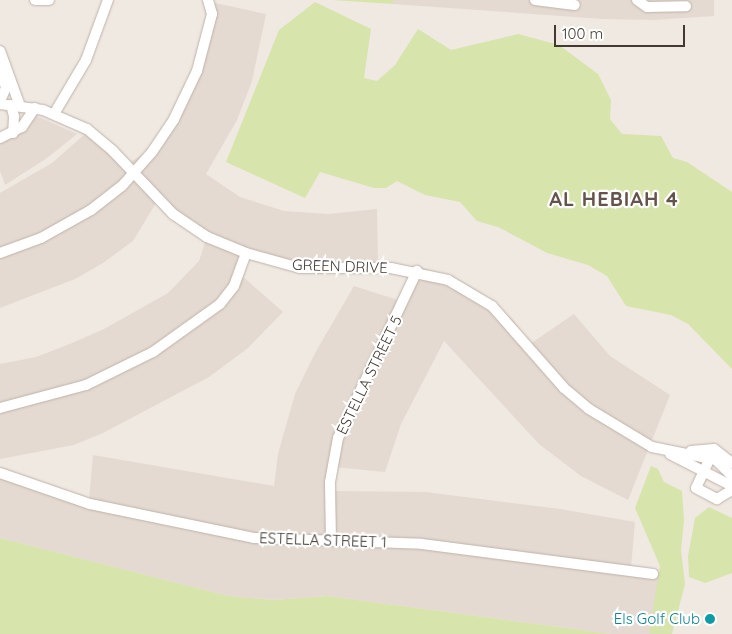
<!DOCTYPE html>
<html>
<head>
<meta charset="utf-8">
<style>
	body { margin:0 }
	#map { position:relative; width:732px; height:634px; overflow:hidden; background:#f0e9e2; font-family:Quicksand,sans-serif }
	div>[style] { position:absolute }
	.residential>* { inset:0; background:#e4dad1 }
	.green>* { inset:0; background:#d7e4ac }
	.roads { filter:drop-shadow(0 0 1px #beb2a9) drop-shadow(0 0 1px #beb2a9) }
	.minor>* { height:10px; margin:-5px; padding:0 5px; transform-origin:5px; border-radius:5px; background:#fff }
	.dots>* { width:14px; height:14px; translate:-50% -50%; box-sizing:border-box; border:2px solid #fff; border-radius:50% }
	span { translate:-50% -50%; white-space:nowrap; text-align:center; line-height:1.15; -webkit-text-stroke:4.5px #fff; paint-order:stroke }
	.street-label { font-size:15px; color:#423933 }
	.culture-label { font-size:15px; color:#0d838f }
	.right { translate:-100% -50%; text-align:right }
	.district-label { font-size:20px; color:#64544b; font-weight:700; letter-spacing:1px }
	.scale { position:absolute; left:554px; top:25px; width:131px; height:22px; box-sizing:border-box; border:2px solid #423933; border-top:0; padding-left:6px; font-size:15px; line-height:18px; white-space:nowrap; color:#423933; -webkit-text-stroke:4px #fff; paint-order:stroke }
</style>
</head>
<body>
<div id="map">
	<div class="residential">
		<div style="clip-path:polygon(393px 0,714px 0,714px 16px,653px 20px,603px 19px,393px 4px)"></div>
		<div style="clip-path:polygon(206px 1px,266px 14px,252px 81px,237px 120px,206px 174px,240px 197px,284px 211px,328px 214px,377px 209px,378px 265px,300px 267px,249px 255px,241px 275px,283px 312px,248px 348px,209px 377px,103px 433px,74px 445px,0 459px,0 364px,36px 357px,72px 343px,104px 329px,168px 293px,199px 261px,206px 239px,156px 203px,133px 241px,103px 263px,75px 279px,0 308px,0 193px,52px 163px,86px 133px,129px 163px,149px 150px,158px 140px,193px 69px,207px 27px)"></div>
		<div style="clip-path:polygon(34px 115px,77px 134px,47px 158px,5px 185px,0 171px,0 138px)"></div>
		<div style="clip-path:polygon(419px 266px,480px 292px,513px 320px,530px 344px,574px 314px,610px 356px,670px 395px,628px 500px,581px 476px,539px 444px,444px 341px,401px 424px,385px 472px,334px 467px,331px 491px,426px 492px,560px 509px,635px 522px,631px 567px,660px 575px,649px 634px,611px 634px,327px 596px,273px 600px,228px 596px,0 538px,0 470px,89px 500px,93px 455px,274px 486px,278px 454px,295px 394px,315px 353px,354px 286px,398px 300px)"></div>
	</div>
	<div class="green">
		<div style="clip-path:polygon(332px 0,393px 0,393px 4px)"></div>
		<div style="clip-path:polygon(315px 2px,371px 29px,364px 78px,377px 81px,395px 65px,418px 29px,451px 50px,518px 34px,559px 45px,598px 74px,611px 100px,610px 119px,622px 134px,661px 136px,673px 158px,687px 162px,732px 192px,732px 369px,688px 324px,671px 315px,626px 306px,607px 276px,588px 265px,547px 253px,498px 227px,477px 221px,460px 202px,425px 195px,397px 181px,386px 188px,374px 188px,320px 172px,305px 198px,226px 162px,279px 30px)"></div>
		<div style="clip-path:polygon(651px 466px,658px 469px,664px 482px,682px 491px,684px 520px,681px 550px,685px 584px,672px 634px,649px 634px,660px 566px,635px 508px)"></div>
		<div style="clip-path:polygon(709px 507px,732px 518px,732px 573px,705px 583px,689px 577px,688px 556px,695px 518px)"></div>
		<div style="clip-path:polygon(0 538px,228px 596px,273px 600px,327px 596px,611px 634px,0 634px)"></div>
	</div>
	<div class="roads">
		<div class="minor">
			<div style="left:35px;top:0;width:14px"></div>
			<div style="left:535px;top:0;width:40px;rotate:7.1deg"></div>
			<div style="left:637px;top:0;width:12px;rotate:35deg"></div>
			<div style="left:647px;top:7px;width:39px;rotate:-1deg"></div>
			<div style="left:0;top:51px;width:59px;rotate:70deg"></div>
			<div style="left:0;top:69px;width:20px;rotate:72deg"></div>
			<div style="left:6px;top:88px;width:14px;rotate:115deg"></div>
			<div style="left:0;top:104px;width:43px;rotate:7.9deg"></div>
			<div style="left:43px;top:110px;width:48px;rotate:23.4deg"></div>
			<div style="left:87px;top:129px;width:34px;rotate:40deg"></div>
			<div style="left:113px;top:151px;width:87px;rotate:46.4deg"></div>
			<div style="left:173px;top:214px;width:41px;rotate:34.1deg"></div>
			<div style="left:207px;top:237px;width:42px;rotate:22.3deg"></div>
			<div style="left:246px;top:253px;width:56px;rotate:15.5deg"></div>
			<div style="left:300px;top:268px;width:91px"></div>
			<div style="left:391px;top:268px;width:58px;rotate:11.9deg"></div>
			<div style="left:448px;top:280px;width:51px;rotate:30.6deg"></div>
			<div style="left:492px;top:306px;width:109px;rotate:48.7deg"></div>
			<div style="left:564px;top:388px;width:33px;rotate:40deg"></div>
			<div style="left:589px;top:409px;width:74px;rotate:31.1deg"></div>
			<div style="left:652px;top:447px;width:65px;rotate:11.5deg"></div>
			<div style="left:716px;top:460px;width:23px;rotate:45deg"></div>
			<div style="left:11px;top:105px;width:11px;rotate:75deg"></div>
			<div style="left:14px;top:116px;width:17px;rotate:93deg"></div>
			<div style="left:54px;top:114px;width:63px;rotate:-59.3deg"></div>
			<div style="left:86px;top:60px;width:64px;rotate:-69.9deg"></div>
			<div style="left:0;top:138px;width:25px;rotate:-27deg"></div>
			<div style="left:22px;top:127px;width:23px;rotate:-56deg"></div>
			<div style="left:0;top:253px;width:44px;rotate:-20.1deg"></div>
			<div style="left:41px;top:238px;width:57px;rotate:-29.2deg"></div>
			<div style="left:91px;top:210px;width:39px;rotate:-38deg"></div>
			<div style="left:122px;top:186px;width:45px;rotate:-48.6deg"></div>
			<div style="left:152px;top:152px;width:40px;rotate:-56deg"></div>
			<div style="left:174px;top:119px;width:53px;rotate:-64.4deg"></div>
			<div style="left:197px;top:71px;width:59px;rotate:-75.3deg"></div>
			<div style="left:212px;top:14px;width:15px;rotate:-106deg"></div>
			<div style="left:0;top:408px;width:89px;rotate:-15deg"></div>
			<div style="left:86px;top:385px;width:75px;rotate:-26.2deg"></div>
			<div style="left:153px;top:352px;width:82px;rotate:-35.6deg"></div>
			<div style="left:220px;top:304px;width:23px;rotate:-52deg"></div>
			<div style="left:234px;top:286px;width:35px;rotate:-70deg"></div>
			<div style="left:691px;top:451px;width:23px;rotate:-5deg"></div>
			<div style="left:714px;top:449px;width:23px;rotate:38deg"></div>
			<div style="left:670px;top:454px;width:70px;rotate:27.3deg"></div>
			<div style="left:710px;top:458px;width:33px;rotate:115deg"></div>
			<div style="left:696px;top:488px;width:24px;rotate:28deg"></div>
			<div style="left:717px;top:499px;width:17px;rotate:-31deg"></div>
			<div style="left:0;top:473px;width:95px;rotate:19deg"></div>
			<div style="left:90px;top:504px;width:167px;rotate:11.7deg"></div>
			<div style="left:254px;top:538px;width:168px;rotate:2deg"></div>
			<div style="left:422px;top:544px;width:233px;rotate:7.4deg"></div>
			<div style="left:331px;top:541px;width:59px;rotate:-91deg"></div>
			<div style="left:330px;top:482px;width:45px;rotate:-79.7deg"></div>
			<div style="left:338px;top:438px;width:185px;rotate:-64.7deg"></div>
		</div>
	</div>
	<div class="dots">
		<div style="left:710px;top:619px;background:#0f9aa8"></div>
	</div>
	<div class="street-label">
		<span style="left:340px;top:266px;rotate:2deg">GREEN DRIVE</span>
		<span style="left:369px;top:375px;rotate:-64deg">ESTELLA STREET 5</span>
		<span style="left:323px;top:540px;rotate:2deg">ESTELLA STREET 1</span>
	</div>
	<div class="culture-label">
		<span class="right" style="left:700px;top:619px">Els Golf Club</span>
	</div>
	<div class="district-label">
		<span style="left:614px;top:198px">AL HEBIAH 4</span>
	</div>
	<div class="scale">100 m</div>
</div>
</body>
</html>
